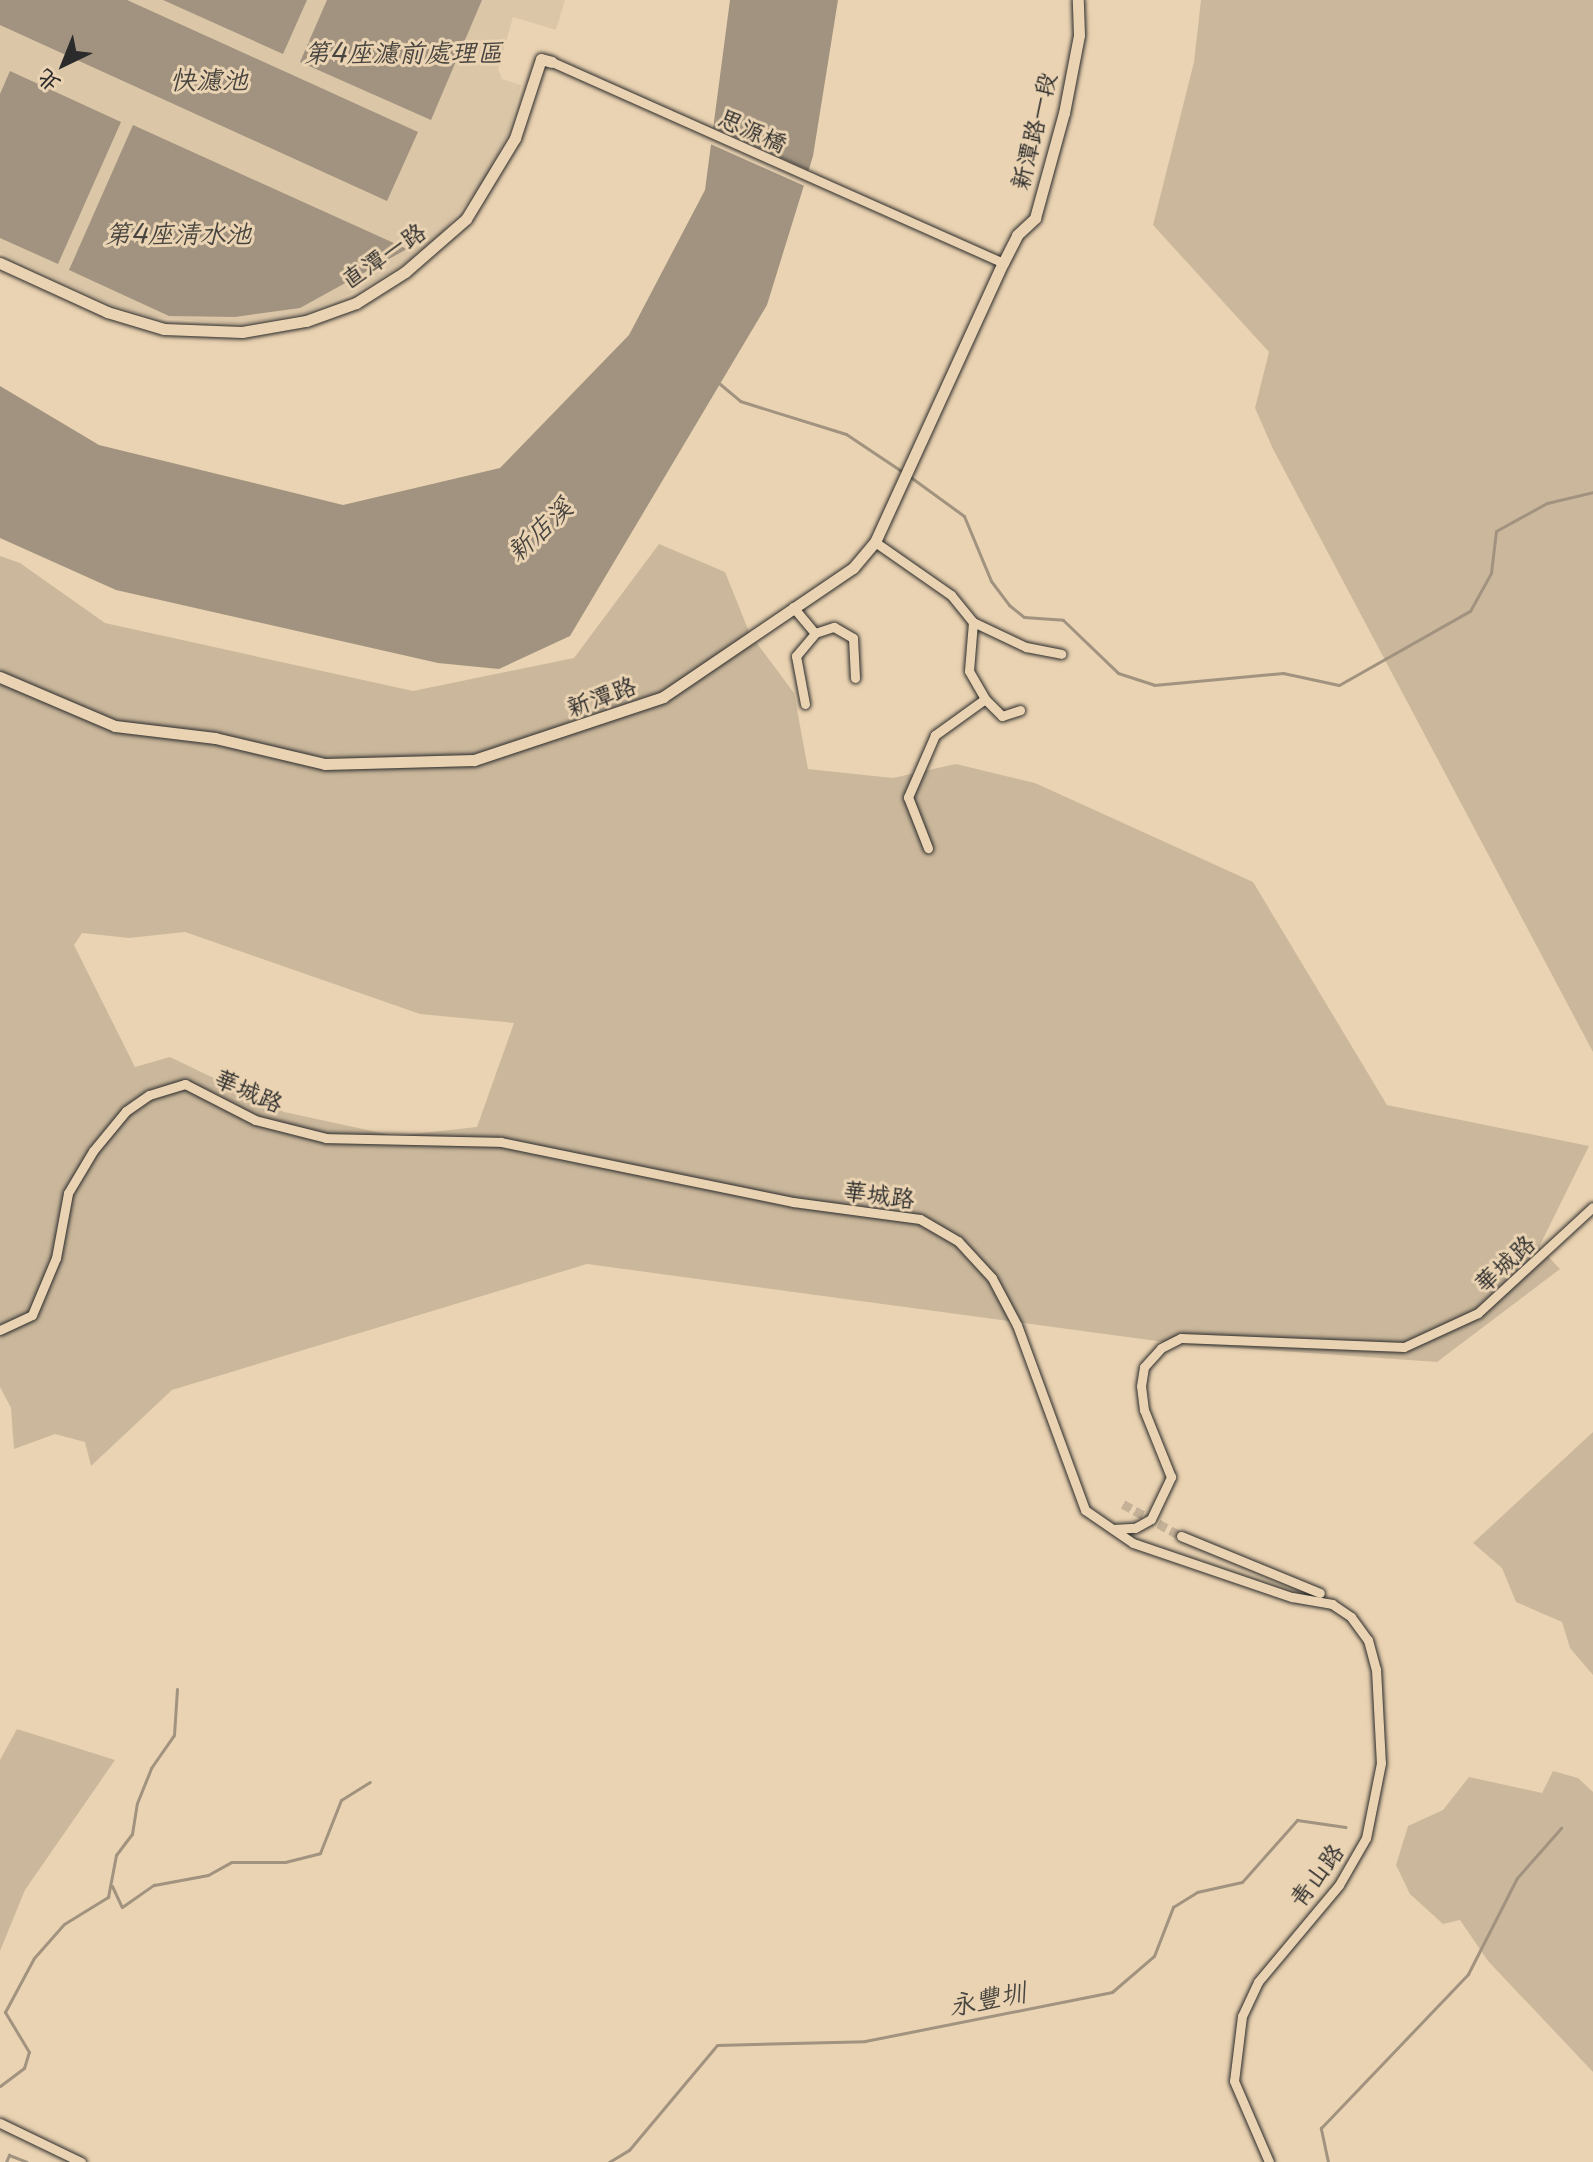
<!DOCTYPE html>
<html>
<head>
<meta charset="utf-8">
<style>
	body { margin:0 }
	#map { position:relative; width:1593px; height:2162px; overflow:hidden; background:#ead3b2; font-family:"Playpen Sans","LXGW WenKai TC",sans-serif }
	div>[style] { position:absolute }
	.built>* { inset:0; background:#dbc6a8 }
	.green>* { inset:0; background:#cbb89c }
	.water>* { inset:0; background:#a1937f }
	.pier>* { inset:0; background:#ead3b2; transform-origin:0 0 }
	.stream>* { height:3px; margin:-1.5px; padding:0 1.5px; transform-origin:1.5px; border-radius:1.5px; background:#a1937f }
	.minor-tunnel>* { height:9px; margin-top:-4.5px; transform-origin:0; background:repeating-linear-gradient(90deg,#c4b197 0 9px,transparent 0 13.5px) }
	.roads { filter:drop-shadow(0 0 2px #2b2b2b) drop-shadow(0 0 2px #2b2b2b) }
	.minor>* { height:9px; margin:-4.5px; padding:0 4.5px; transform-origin:4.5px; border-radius:4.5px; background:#ead3b2 }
	.tertiary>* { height:11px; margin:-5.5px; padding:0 5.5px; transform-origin:5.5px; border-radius:5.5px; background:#ead3b2 }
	span { translate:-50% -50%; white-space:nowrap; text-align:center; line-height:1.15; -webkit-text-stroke:6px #ead3b2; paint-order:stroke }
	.street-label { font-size:24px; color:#2b2b2b }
	.water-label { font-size:26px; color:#484540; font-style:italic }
	.north { position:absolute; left:24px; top:24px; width:80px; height:80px; -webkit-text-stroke:6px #ead3b2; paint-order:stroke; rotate:223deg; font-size:22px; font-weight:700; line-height:32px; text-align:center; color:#2b2b2b }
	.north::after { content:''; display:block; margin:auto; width:28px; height:36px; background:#2b2b2b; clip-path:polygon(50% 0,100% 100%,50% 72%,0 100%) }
</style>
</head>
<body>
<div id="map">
	<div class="built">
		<div style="clip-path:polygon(0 0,565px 0,556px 30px,513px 17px,498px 69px,502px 79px,521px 85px,508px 133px,486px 178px,442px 233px,409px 261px,365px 287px,306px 313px,243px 324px,151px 317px,112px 305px,0 252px)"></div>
	</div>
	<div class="green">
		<div style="clip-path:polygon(1201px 0,1593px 0,1593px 1052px,1273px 449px,1255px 408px,1269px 352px,1153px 225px,1194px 62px)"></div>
		<div style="clip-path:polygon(evenodd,659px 544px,725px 572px,750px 634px,794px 693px,808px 769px,893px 778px,956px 764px,1035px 783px,1253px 882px,1387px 1105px,1589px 1146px,1539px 1247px,1560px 1269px,1437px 1362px,1179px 1344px,587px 1264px,172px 1390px,91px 1466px,85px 1442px,55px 1434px,14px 1449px,11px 1408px,0 1387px,0 556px,20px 563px,105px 623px,413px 691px,574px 658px,659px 544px,185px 932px,420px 1014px,514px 1023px,477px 1127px,395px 1136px,284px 1112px,170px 1057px,135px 1067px,74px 945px,82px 933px,129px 938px,185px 932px)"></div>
		<div style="clip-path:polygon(1593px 1432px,1593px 1675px,1570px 1648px,1562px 1622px,1516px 1602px,1502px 1568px,1473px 1543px)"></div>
		<div style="clip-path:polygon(17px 1729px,115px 1760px,25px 1890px,0 1951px,0 1760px)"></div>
		<div style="clip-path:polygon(1553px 1771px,1578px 1778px,1593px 1792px,1593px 2072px,1488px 1961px,1460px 1920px,1443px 1924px,1410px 1894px,1396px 1865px,1408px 1826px,1443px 1810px,1469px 1777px,1542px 1793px)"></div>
	</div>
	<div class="water">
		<div style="clip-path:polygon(0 0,127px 0,418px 132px,387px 201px,0 25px)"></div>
		<div style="clip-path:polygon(163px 0,307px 0,283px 54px)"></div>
		<div style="clip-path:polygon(327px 0,482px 0,431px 120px,300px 62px)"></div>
		<div style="clip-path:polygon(730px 0,838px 0,813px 156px,767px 305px,570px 636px,499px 669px,438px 663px,116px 590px,0 538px,0 386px,99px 445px,343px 505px,500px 468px,629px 335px,705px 190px)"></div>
		<div style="clip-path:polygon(10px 71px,121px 122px,58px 264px,0 238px,0 94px)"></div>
		<div style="clip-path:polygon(133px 125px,407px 249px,300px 308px,235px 317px,169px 316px,69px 270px)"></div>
	</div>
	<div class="pier">
		<div style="left:709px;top:126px;width:113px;height:16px;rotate:24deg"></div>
	</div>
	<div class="stream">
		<div style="left:720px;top:384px;width:26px;rotate:40deg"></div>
		<div style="left:740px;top:401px;width:111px;rotate:17.3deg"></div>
		<div style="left:846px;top:434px;width:76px;rotate:33.7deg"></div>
		<div style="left:909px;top:476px;width:68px;rotate:36deg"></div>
		<div style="left:964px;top:516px;width:70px;rotate:67.4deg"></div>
		<div style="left:991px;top:581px;width:30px;rotate:53deg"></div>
		<div style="left:1009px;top:605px;width:19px;rotate:39deg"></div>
		<div style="left:1024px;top:617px;width:39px;rotate:4deg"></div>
		<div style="left:1063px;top:620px;width:76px;rotate:43.9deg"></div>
		<div style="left:1118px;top:673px;width:38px;rotate:18deg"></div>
		<div style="left:1154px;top:685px;width:130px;rotate:-5.3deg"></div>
		<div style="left:1283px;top:673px;width:57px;rotate:12.1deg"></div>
		<div style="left:1339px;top:685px;width:150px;rotate:-29.5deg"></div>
		<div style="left:1470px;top:611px;width:43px;rotate:-61.1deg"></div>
		<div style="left:1491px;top:573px;width:42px;rotate:-83.2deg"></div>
		<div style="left:1496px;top:531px;width:58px;rotate:-28.8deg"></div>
		<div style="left:1547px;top:503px;width:47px;rotate:-13.4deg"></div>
		<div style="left:112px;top:1886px;width:23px;rotate:65deg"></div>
		<div style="left:122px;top:1907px;width:39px;rotate:-35deg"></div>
		<div style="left:154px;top:1885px;width:55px;rotate:-10.5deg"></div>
		<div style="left:208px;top:1875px;width:26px;rotate:-29deg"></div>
		<div style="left:231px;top:1862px;width:54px"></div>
		<div style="left:285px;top:1862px;width:36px;rotate:-14deg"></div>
		<div style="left:320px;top:1853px;width:57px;rotate:-68.4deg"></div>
		<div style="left:341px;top:1800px;width:34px;rotate:-32deg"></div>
		<div style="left:0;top:2086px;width:30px;rotate:-37deg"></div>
		<div style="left:24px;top:2068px;width:17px;rotate:-73deg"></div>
		<div style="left:29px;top:2052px;width:47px;rotate:-121deg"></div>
		<div style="left:5px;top:2012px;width:61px;rotate:-61.8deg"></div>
		<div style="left:34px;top:1958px;width:45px;rotate:-48.6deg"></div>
		<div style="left:64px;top:1924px;width:52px;rotate:-31.5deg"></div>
		<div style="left:108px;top:1897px;width:43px;rotate:-79.2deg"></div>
		<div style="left:116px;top:1855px;width:26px;rotate:-53deg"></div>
		<div style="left:132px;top:1834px;width:31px;rotate:-81deg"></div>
		<div style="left:137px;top:1803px;width:38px;rotate:-68deg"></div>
		<div style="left:151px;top:1768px;width:40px;rotate:-55.1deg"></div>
		<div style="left:174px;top:1735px;width:46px;rotate:-86.3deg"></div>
		<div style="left:6px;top:2162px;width:8px;rotate:-67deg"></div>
		<div style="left:9px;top:2155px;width:19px;rotate:21deg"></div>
		<div style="left:609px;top:2162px;width:23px;rotate:-31deg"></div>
		<div style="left:629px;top:2150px;width:137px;rotate:-50deg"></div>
		<div style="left:717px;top:2045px;width:148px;rotate:-1.5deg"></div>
		<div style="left:865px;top:2041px;width:252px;rotate:-11.2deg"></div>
		<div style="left:1112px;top:1992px;width:55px;rotate:-40.6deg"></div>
		<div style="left:1154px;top:1956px;width:53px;rotate:-68.8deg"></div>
		<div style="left:1173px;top:1907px;width:28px;rotate:-32deg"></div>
		<div style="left:1197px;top:1892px;width:46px;rotate:-12.5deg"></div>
		<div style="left:1242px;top:1882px;width:83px;rotate:-48.4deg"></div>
		<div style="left:1297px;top:1820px;width:49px;rotate:8.3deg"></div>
		<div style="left:1328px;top:2162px;width:35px;rotate:-102deg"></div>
		<div style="left:1321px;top:2128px;width:213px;rotate:-46.3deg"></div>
		<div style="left:1468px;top:1974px;width:108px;rotate:-63deg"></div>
		<div style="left:1517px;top:1878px;width:67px;rotate:-48.7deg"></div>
	</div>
	<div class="minor-tunnel">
		<div style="left:1123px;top:1504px;width:66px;rotate:28.9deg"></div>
	</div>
	<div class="roads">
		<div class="minor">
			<div style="left:552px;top:62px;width:494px;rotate:24deg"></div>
			<div style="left:875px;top:542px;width:93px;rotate:34.9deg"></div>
			<div style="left:951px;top:595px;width:35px;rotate:51deg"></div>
			<div style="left:973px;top:622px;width:49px;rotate:94.7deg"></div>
			<div style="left:969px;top:671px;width:32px;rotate:60deg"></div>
			<div style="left:985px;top:699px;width:62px;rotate:144.2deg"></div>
			<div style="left:935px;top:735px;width:68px;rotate:113.5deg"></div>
			<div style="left:908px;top:797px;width:55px;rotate:68.6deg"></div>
			<div style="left:793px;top:607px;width:34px;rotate:50deg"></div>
			<div style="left:815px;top:633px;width:20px;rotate:-18deg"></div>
			<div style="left:834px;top:627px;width:22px;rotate:30deg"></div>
			<div style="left:853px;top:638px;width:40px;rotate:87.1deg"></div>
			<div style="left:973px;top:622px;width:59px;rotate:25.3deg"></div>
			<div style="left:1026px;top:647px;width:36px;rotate:11deg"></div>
			<div style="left:985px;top:699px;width:24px;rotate:45deg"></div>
			<div style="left:1002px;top:716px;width:19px;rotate:-18deg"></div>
			<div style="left:805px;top:704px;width:49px;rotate:-100.6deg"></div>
			<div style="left:796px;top:656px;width:30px;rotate:-50deg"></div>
			<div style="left:0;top:1330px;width:35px;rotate:-25deg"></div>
			<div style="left:32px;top:1315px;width:62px;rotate:-67.2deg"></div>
			<div style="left:56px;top:1258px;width:66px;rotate:-79.5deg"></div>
			<div style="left:68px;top:1193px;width:49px;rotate:-59.2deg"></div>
			<div style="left:93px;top:1151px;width:52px;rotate:-50.5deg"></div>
			<div style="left:126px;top:1111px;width:28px;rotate:-35deg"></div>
			<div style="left:149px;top:1095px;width:38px;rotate:-17deg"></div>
			<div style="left:185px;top:1084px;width:79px;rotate:27.2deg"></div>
			<div style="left:255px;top:1120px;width:73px;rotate:14.2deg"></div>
			<div style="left:326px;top:1138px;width:175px;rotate:1.3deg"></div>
			<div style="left:501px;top:1142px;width:298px;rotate:11.6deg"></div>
			<div style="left:793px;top:1202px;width:128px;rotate:7.6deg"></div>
			<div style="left:920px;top:1219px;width:44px;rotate:30.1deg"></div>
			<div style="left:958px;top:1241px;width:50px;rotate:47.4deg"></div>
			<div style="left:992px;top:1278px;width:53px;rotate:62deg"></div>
			<div style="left:1017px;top:1325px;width:197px;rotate:69.8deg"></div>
			<div style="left:1085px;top:1510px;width:58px;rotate:34.5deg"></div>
			<div style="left:1133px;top:1543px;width:168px;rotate:18.8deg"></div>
			<div style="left:1292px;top:1597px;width:41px;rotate:9.9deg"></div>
			<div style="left:1332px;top:1604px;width:23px;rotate:34deg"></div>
			<div style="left:1351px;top:1617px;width:29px;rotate:54deg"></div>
			<div style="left:1368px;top:1640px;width:30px;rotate:75deg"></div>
			<div style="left:1376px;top:1669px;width:94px;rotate:87deg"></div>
			<div style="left:1381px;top:1763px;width:76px;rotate:101.3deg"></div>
			<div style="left:1366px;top:1838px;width:54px;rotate:119.9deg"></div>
			<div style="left:1339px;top:1885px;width:126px;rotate:129.9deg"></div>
			<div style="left:1258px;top:1982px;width:38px;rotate:115deg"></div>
			<div style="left:1242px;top:2016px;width:65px;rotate:97deg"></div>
			<div style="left:1234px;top:2081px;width:88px;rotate:66.6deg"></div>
			<div style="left:1113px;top:1529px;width:22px;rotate:-3deg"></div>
			<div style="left:1135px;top:1528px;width:18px;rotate:-29deg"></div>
			<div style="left:1151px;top:1519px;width:47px;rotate:-64.5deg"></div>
			<div style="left:1171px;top:1477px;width:72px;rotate:-111.9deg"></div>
			<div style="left:1144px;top:1410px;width:24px;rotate:-97deg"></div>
			<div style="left:1141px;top:1386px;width:19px;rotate:-81deg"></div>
			<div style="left:1144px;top:1367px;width:25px;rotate:-48deg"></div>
			<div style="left:1161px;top:1348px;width:22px;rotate:-27deg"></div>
			<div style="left:1181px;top:1338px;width:223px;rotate:2.3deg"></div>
			<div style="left:1404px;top:1347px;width:81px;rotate:-24.7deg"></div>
			<div style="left:1478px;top:1313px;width:156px;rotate:-42.7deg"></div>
			<div style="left:1181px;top:1536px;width:150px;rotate:22.3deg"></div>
			<div style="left:0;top:2123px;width:90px;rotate:25.7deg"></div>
		</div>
		<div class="tertiary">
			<div style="left:0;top:263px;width:118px;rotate:24.6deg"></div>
			<div style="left:107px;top:312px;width:59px;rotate:16.6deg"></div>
			<div style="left:164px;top:329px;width:78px;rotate:2.2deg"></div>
			<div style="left:242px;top:332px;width:65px;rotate:-9.8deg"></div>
			<div style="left:306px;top:321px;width:53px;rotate:-19.8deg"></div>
			<div style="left:356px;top:303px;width:58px;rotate:-32.3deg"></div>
			<div style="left:405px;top:272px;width:81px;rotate:-41deg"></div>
			<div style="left:466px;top:219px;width:95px;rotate:-58.8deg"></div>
			<div style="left:515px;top:138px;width:83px;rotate:-71.8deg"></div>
			<div style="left:541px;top:59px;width:11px;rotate:15deg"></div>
			<div style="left:0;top:677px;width:125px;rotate:23.1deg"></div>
			<div style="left:115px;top:726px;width:101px;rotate:6.8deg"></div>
			<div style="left:215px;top:738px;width:113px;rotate:13.3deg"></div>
			<div style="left:325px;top:764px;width:149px;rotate:-1.5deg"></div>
			<div style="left:474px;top:760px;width:199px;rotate:-18.4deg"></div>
			<div style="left:663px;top:697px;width:230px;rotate:-34.2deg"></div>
			<div style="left:853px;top:568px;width:34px;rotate:-50deg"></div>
			<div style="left:875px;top:542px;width:307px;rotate:-65.4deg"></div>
			<div style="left:1003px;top:263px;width:31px;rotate:-63deg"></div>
			<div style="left:1017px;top:235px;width:25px;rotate:-43deg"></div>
			<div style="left:1035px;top:218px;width:109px;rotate:-74.6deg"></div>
			<div style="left:1064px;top:113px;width:79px;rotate:-79.1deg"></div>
			<div style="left:1079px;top:35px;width:35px;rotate:-92deg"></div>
		</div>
	</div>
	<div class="street-label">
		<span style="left:753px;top:130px;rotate:24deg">思源橋</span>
		<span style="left:1033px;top:131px;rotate:-76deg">新潭路一段</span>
		<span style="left:383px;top:255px;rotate:-34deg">直潭一路</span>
		<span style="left:601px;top:696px;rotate:-20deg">新潭路</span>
		<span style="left:249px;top:1090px;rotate:24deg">華城路</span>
		<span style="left:879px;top:1194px;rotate:8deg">華城路</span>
		<span style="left:1504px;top:1263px;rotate:-42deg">華城路</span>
		<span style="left:1316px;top:1875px;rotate:-53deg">青山路</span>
	</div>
	<div class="water-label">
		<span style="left:403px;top:52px">第4座濾前處理區</span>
		<span style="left:209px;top:79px">快濾池</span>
		<span style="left:178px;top:233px">第4座清水池</span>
		<span style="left:539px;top:529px;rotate:-43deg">新店溪</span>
		<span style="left:987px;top:1998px;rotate:-11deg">永豐圳</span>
	</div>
	<div class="north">北</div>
</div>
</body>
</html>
